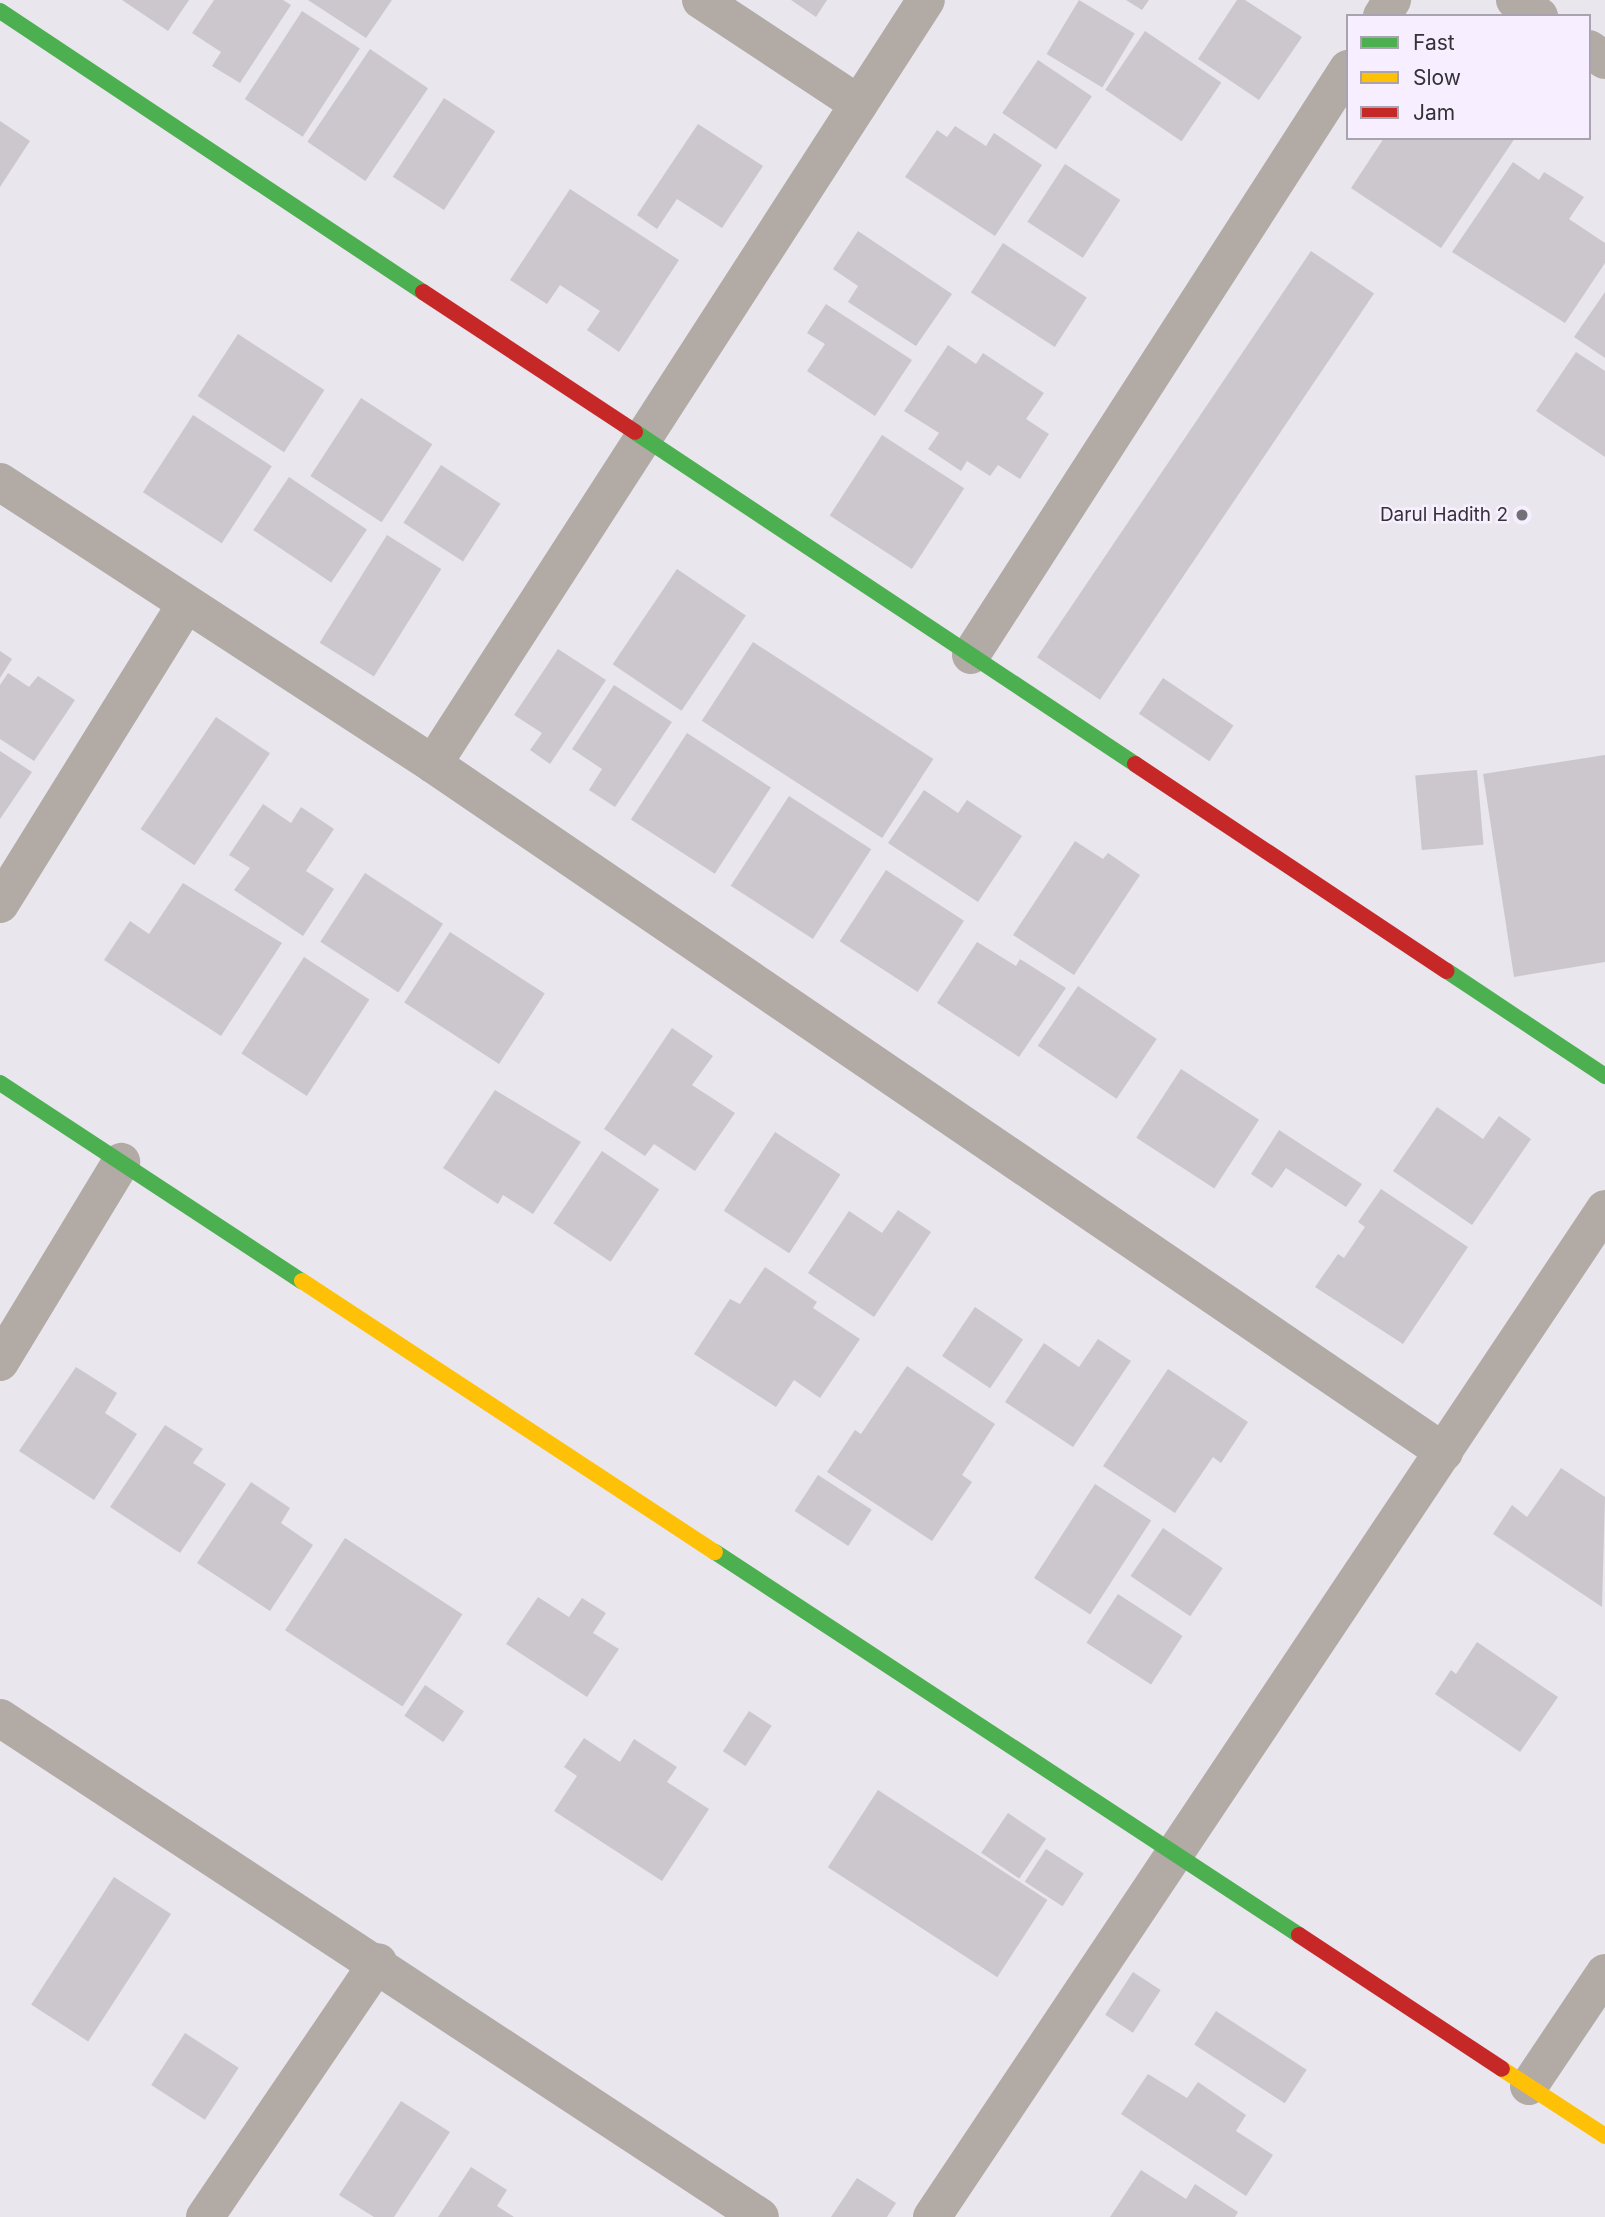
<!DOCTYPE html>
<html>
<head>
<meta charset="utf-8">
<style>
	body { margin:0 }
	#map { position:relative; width:1605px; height:2217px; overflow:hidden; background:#e9e6ee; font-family:Inter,sans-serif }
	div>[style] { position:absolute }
	.building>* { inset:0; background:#ccc7cc; transform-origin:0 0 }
	.street>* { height:38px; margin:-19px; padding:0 19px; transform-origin:19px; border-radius:19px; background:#b1aaa5 }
	.fast>* { height:16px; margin:-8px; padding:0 8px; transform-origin:8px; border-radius:8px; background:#4caf50 }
	.slow>* { height:16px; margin:-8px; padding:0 8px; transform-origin:8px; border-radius:8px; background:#ffc107 }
	.jam>* { height:16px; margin:-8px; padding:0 8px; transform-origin:8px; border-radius:8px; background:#c62828 }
	.dots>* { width:19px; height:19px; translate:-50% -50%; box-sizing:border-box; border:4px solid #f7efff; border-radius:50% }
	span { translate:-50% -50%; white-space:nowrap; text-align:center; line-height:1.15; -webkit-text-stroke:5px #f7efff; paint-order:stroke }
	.poi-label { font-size:19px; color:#343137 }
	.right { translate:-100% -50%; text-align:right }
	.legend { position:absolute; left:1346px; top:14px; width:245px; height:126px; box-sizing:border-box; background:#f7efff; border:2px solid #a9a3af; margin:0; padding:9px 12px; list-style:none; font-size:21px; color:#343137 }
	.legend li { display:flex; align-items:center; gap:14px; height:35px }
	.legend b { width:35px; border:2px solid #a9a3af }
</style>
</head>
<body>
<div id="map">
	<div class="building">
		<div style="clip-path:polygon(122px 0,189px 0,168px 31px)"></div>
		<div style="clip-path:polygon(214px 0,283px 0,291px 5px,240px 83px,212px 66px,221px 52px,192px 33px)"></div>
		<div style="clip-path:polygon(308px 0,392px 0,366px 38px)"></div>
		<div style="clip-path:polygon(791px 0,827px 0,816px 17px)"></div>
		<div style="left:1079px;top:0;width:65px;height:63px;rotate:31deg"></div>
		<div style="clip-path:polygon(1126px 0,1149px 0,1142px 10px)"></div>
		<div style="clip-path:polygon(1237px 0,1245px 0,1302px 37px,1259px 100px,1198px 59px)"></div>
		<div style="left:302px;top:11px;width:69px;height:105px;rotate:33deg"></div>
		<div style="left:1145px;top:31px;width:92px;height:71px;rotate:34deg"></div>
		<div style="left:370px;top:49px;width:70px;height:112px;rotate:34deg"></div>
		<div style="left:1038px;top:60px;width:65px;height:64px;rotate:34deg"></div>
		<div style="left:444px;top:98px;width:61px;height:94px;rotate:33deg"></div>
		<div style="clip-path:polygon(0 121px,30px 141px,0 187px)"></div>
		<div style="clip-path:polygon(698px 124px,763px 166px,722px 228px,677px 199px,657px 229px,637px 215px)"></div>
		<div style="clip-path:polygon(955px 126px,986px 146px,994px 133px,1042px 165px,995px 236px,905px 177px,937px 130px,947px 137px)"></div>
		<div style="clip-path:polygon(1384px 138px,1515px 138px,1441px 248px,1351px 188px)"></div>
		<div style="clip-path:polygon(1513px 162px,1539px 180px,1544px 172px,1584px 197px,1569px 219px,1605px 243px,1605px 263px,1565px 323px,1452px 252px)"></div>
		<div style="left:1065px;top:164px;width:66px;height:69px;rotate:33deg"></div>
		<div style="clip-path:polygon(570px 189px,679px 260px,619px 352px,587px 330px,600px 311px,560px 285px,547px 304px,510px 280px)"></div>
		<div style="clip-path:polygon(858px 231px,952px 294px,916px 346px,848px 302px,858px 286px,833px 269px)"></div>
		<div style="left:1003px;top:243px;width:100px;height:59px;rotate:33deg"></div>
		<div style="left:1311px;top:251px;width:76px;height:490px;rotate:34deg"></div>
		<div style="clip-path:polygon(1605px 292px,1605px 358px,1574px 337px)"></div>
		<div style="clip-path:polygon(826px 304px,912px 360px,875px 416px,807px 371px,825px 344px,807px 333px)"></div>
		<div style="left:238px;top:334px;width:103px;height:74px;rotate:33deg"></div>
		<div style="clip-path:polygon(948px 345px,976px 364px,983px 353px,1044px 393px,1026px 419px,1049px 434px,1020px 479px,998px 465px,990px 476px,967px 461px,961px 471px,928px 449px,939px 433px,904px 411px)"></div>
		<div style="clip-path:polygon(1576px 352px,1605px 371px,1605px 457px,1536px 411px)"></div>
		<div style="left:361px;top:398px;width:85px;height:93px;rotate:33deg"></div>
		<div style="left:193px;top:415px;width:94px;height:92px;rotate:33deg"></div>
		<div style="left:882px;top:435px;width:98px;height:96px;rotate:33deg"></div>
		<div style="left:441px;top:465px;width:71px;height:69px;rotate:33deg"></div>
		<div style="left:289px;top:477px;width:94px;height:64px;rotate:34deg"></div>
		<div style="left:387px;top:535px;width:64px;height:127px;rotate:32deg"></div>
		<div style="left:677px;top:569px;width:83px;height:115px;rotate:34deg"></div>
		<div style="left:753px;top:642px;width:215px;height:94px;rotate:33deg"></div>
		<div style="clip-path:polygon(558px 649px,606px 680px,550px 764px,530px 750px,542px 733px,514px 715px)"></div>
		<div style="clip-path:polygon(0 651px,12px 659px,0 678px)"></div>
		<div style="clip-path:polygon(8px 673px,29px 687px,38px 676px,75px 700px,34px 761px,0 739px,0 685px)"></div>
		<div style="left:1163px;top:678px;width:85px;height:43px;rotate:34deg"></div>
		<div style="clip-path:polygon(614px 685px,672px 722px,615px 807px,589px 790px,602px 769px,572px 749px)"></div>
		<div style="left:216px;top:717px;width:65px;height:135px;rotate:34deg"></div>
		<div style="left:687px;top:733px;width:100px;height:103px;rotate:33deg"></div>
		<div style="clip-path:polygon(0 751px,32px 772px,0 819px)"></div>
		<div style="clip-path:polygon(1605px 755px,1605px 962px,1514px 977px,1483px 774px)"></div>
		<div style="left:1477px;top:770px;width:75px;height:62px;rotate:85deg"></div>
		<div style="clip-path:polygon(924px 790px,958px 813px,967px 800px,1022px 836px,978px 902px,888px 843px)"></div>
		<div style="left:789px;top:796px;width:98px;height:107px;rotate:33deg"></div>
		<div style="clip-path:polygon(263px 804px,291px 823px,301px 807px,334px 829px,306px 871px,334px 889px,303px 936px,234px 890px,250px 868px,229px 855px)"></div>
		<div style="clip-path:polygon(1075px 841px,1103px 859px,1108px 853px,1140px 875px,1074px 975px,1013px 935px)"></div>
		<div style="left:886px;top:870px;width:93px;height:85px;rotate:33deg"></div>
		<div style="left:365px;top:873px;width:93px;height:82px;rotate:33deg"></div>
		<div style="clip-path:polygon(183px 883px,282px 943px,221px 1036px,104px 960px,130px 921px,149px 934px)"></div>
		<div style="left:450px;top:932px;width:113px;height:84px;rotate:33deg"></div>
		<div style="clip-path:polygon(977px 942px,1016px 966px,1020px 959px,1066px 988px,1019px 1057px,937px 1003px)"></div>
		<div style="left:304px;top:957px;width:78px;height:115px;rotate:33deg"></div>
		<div style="left:1078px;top:986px;width:95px;height:72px;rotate:34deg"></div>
		<div style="clip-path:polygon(672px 1028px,713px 1056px,692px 1085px,735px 1113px,695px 1171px,654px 1144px,645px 1156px,604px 1129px)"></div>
		<div style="left:1181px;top:1069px;width:93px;height:82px;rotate:33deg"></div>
		<div style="clip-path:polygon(495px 1090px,581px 1142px,533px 1214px,503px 1195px,498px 1204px,443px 1168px)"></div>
		<div style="clip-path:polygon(1437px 1107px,1483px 1139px,1499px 1116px,1531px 1139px,1472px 1225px,1393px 1171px)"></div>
		<div style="clip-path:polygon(1279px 1130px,1362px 1184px,1346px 1207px,1286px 1168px,1272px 1188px,1251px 1174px)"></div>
		<div style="left:775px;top:1132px;width:78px;height:94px;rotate:33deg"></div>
		<div style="left:602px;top:1151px;width:69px;height:87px;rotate:34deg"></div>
		<div style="clip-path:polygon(1381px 1189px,1468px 1247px,1403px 1344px,1315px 1287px,1338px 1254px,1344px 1258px,1365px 1227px,1358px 1222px)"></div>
		<div style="clip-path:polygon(898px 1210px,931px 1232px,874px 1317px,808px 1273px,849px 1211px,882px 1233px)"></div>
		<div style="clip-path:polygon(765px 1267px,817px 1302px,813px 1308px,860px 1339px,820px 1398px,794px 1380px,776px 1407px,694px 1354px,730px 1299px,740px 1304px)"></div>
		<div style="left:975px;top:1307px;width:58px;height:59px;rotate:34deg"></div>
		<div style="clip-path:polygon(1098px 1339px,1131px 1361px,1073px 1447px,1005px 1402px,1044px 1343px,1079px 1367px)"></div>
		<div style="clip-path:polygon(907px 1366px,995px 1424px,962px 1475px,972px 1482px,932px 1541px,827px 1472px,855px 1430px,861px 1434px)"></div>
		<div style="clip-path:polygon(76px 1367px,117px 1393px,105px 1413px,137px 1434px,94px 1500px,19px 1451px)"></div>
		<div style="clip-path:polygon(1168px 1369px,1248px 1422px,1221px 1463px,1213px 1457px,1175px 1513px,1103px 1466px)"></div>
		<div style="clip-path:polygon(165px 1425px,203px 1449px,193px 1463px,226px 1484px,180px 1553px,110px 1507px)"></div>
		<div style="clip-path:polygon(1561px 1468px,1605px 1497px,1602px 1607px,1493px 1534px,1512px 1505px,1527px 1517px)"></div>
		<div style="left:818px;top:1475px;width:64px;height:43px;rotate:33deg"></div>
		<div style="clip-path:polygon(251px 1482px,290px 1508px,281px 1523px,313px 1545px,270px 1611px,197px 1563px)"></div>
		<div style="left:1095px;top:1484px;width:67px;height:112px;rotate:33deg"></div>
		<div style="left:1163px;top:1528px;width:72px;height:58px;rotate:34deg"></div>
		<div style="left:345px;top:1538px;width:140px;height:110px;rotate:33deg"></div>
		<div style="left:1118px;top:1594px;width:77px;height:58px;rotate:33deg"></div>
		<div style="clip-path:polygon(538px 1597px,569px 1617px,582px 1598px,606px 1613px,593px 1633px,619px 1649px,587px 1697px,506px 1644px)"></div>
		<div style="clip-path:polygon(1477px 1642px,1558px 1697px,1520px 1752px,1435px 1694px,1451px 1670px,1456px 1674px)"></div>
		<div style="left:425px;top:1685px;width:47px;height:37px;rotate:34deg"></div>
		<div style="left:749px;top:1711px;width:27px;height:48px;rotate:33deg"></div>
		<div style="clip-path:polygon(584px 1738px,620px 1762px,634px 1739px,677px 1767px,667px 1782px,709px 1809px,662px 1881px,554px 1811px,577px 1776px,564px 1767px)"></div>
		<div style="left:878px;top:1790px;width:202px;height:92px;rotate:33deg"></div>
		<div style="left:1008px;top:1813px;width:46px;height:48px;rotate:34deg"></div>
		<div style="left:1046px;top:1849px;width:45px;height:39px;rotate:33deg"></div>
		<div style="left:114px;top:1877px;width:68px;height:152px;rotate:33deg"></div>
		<div style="left:1133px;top:1972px;width:33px;height:51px;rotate:33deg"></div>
		<div style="left:1216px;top:2011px;width:108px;height:40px;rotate:33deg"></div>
		<div style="left:185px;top:2033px;width:64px;height:62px;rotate:33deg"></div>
		<div style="clip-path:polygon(1148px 2074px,1187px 2098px,1198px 2082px,1246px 2115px,1236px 2131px,1273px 2155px,1246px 2196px,1121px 2114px)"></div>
		<div style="clip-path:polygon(401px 2101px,450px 2132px,394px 2217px,374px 2217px,339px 2195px)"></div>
		<div style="clip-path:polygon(471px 2167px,507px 2190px,497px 2206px,514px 2217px,438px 2217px)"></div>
		<div style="clip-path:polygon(1141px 2170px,1186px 2199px,1195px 2184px,1238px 2212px,1235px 2217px,1110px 2217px)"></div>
		<div style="clip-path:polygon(857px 2178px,896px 2203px,887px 2217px,831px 2217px)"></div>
	</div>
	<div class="street">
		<div style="left:701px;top:0;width:189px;rotate:33.4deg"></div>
		<div style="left:1515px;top:0;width:29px;rotate:34deg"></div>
		<div style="left:1382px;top:16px;width:19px;rotate:-58deg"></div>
		<div style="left:1589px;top:49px;width:19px;rotate:35deg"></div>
		<div style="left:0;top:482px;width:517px;rotate:33.07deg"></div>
		<div style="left:433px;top:764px;width:1223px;rotate:34.24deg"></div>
		<div style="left:971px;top:655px;width:697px;rotate:-57.25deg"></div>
		<div style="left:433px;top:764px;width:909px;rotate:-57.17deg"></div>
		<div style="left:0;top:904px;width:351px;rotate:-58.2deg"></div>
		<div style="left:0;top:1362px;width:234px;rotate:-58.8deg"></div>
		<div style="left:0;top:1718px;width:909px;rotate:33.29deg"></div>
		<div style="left:1529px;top:2086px;width:136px;rotate:-56.1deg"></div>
		<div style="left:205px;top:2217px;width:308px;rotate:-55.8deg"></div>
		<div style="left:932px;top:2217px;width:1212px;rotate:-56.27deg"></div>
	</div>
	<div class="fast">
		<div style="left:0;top:11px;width:508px;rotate:33.6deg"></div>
		<div style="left:635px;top:432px;width:600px;rotate:33.58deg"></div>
		<div style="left:1447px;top:971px;width:190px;rotate:33.6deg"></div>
		<div style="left:0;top:1083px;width:361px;rotate:33.3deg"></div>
		<div style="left:715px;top:1552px;width:698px;rotate:33.26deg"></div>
	</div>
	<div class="slow">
		<div style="left:302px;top:1281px;width:494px;rotate:33.3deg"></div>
		<div style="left:1502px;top:2069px;width:123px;rotate:33deg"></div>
	</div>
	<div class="jam">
		<div style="left:423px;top:292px;width:254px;rotate:33.4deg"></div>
		<div style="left:1135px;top:764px;width:374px;rotate:33.6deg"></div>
		<div style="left:1299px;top:1935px;width:243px;rotate:33.4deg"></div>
	</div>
	<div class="dots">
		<div style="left:1522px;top:515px;background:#737077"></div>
	</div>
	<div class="poi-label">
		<span class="right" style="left:1508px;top:515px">Darul Hadith 2</span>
	</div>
	<ul class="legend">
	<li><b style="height:9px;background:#4caf50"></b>Fast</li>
	<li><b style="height:9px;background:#ffc107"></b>Slow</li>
	<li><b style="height:9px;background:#c62828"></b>Jam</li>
	</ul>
</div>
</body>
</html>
